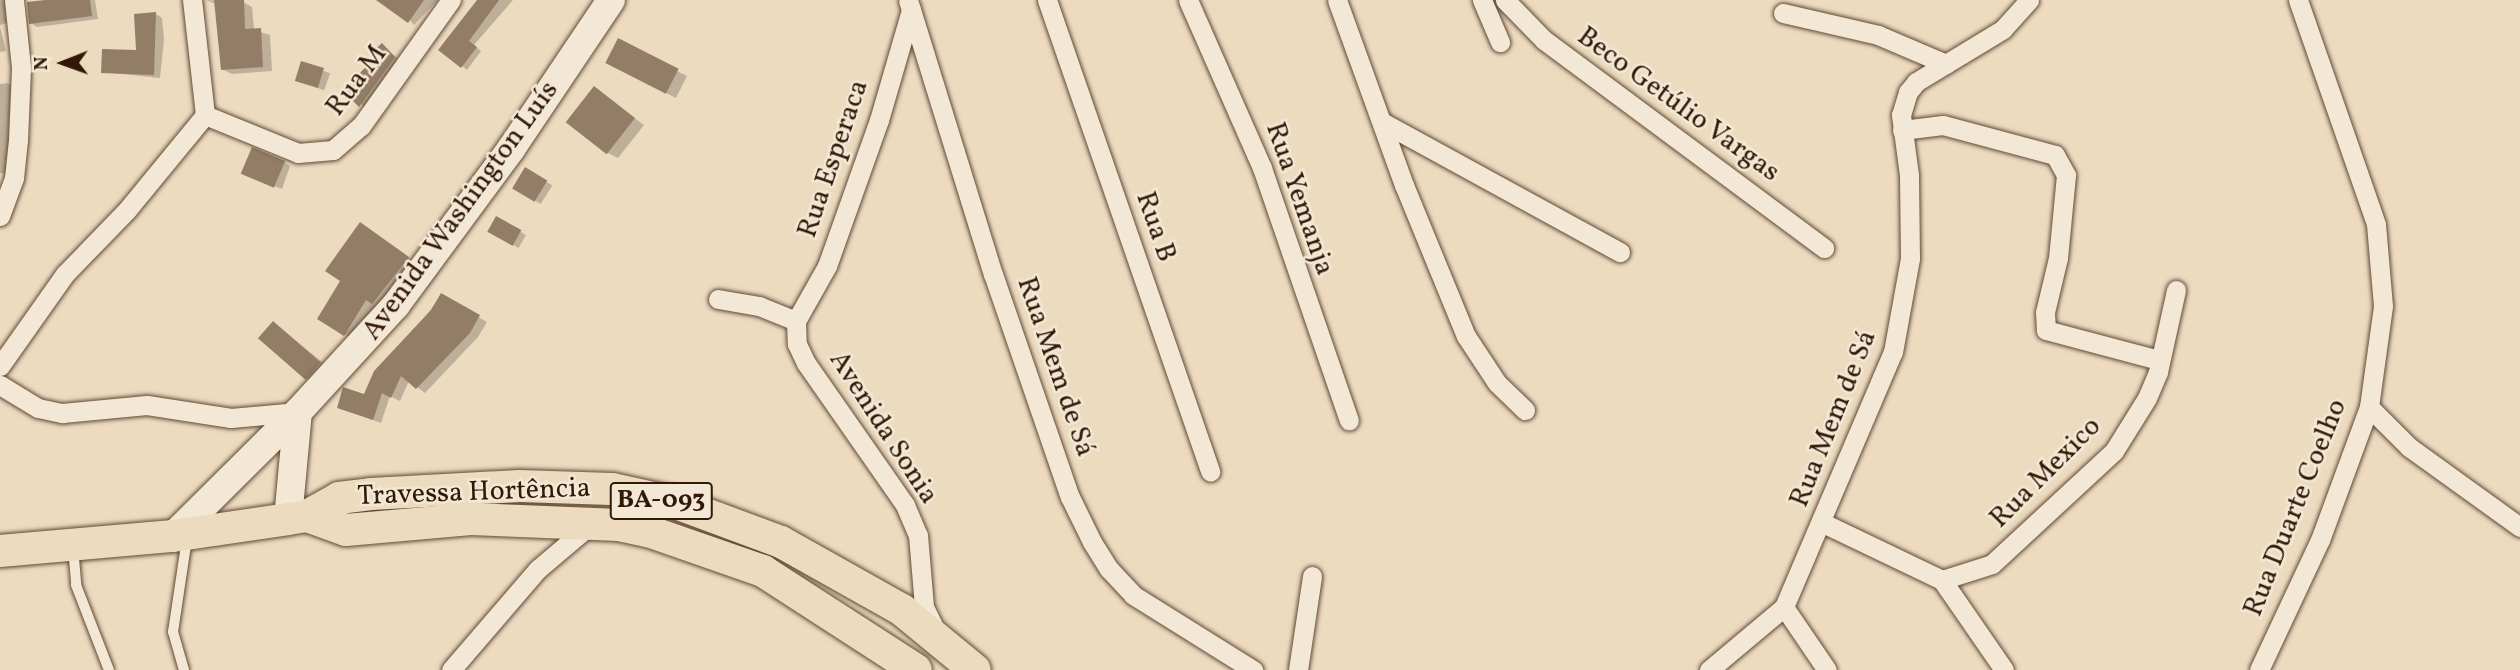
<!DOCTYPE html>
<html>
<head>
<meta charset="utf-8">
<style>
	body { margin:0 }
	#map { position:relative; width:2520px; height:670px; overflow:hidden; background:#eddbc0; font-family:Vollkorn,serif }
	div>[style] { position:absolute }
	.shadow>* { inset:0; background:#0003; transform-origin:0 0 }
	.building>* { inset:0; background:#937d67; transform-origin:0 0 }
	.roads { filter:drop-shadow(0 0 2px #614935) drop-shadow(0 0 2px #614935) }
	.lane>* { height:10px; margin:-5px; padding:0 5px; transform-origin:5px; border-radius:5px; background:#f3e8d6 }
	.street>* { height:19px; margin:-9.5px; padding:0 9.5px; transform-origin:9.5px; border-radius:9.5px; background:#f3e8d6 }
	.secondary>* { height:28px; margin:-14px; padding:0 14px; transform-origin:14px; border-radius:14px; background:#f3e8d6 }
	.primary>* { height:32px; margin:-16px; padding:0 16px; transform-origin:16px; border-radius:16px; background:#eddbc0 }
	span { translate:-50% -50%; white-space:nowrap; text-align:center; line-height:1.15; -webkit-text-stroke:5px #f3e8d6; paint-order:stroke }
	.shield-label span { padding:2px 5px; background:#f3e8d6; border:2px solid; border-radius:5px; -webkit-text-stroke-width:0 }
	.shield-label { font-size:26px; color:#321807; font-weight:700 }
	.street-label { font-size:28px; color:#321807 }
	.north { position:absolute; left:28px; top:28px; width:70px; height:70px; -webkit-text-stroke:5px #f3e8d6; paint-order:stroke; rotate:269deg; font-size:19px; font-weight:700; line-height:28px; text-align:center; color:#321807 }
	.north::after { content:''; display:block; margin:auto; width:24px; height:32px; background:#321807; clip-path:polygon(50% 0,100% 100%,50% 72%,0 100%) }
</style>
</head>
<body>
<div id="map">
	<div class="shadow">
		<div style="clip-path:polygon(0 0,7px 0,10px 22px,0 25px)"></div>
		<div style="clip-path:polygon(58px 0,95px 0,98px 19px,37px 27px,31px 23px)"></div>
		<div style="clip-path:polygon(206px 0,243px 2px,252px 7px,254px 30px,270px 35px,272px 71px,232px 74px,222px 69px,216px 4px)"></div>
		<div style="clip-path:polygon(394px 0,438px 0,414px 25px)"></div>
		<div style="clip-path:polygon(477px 0,513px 0,474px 45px,481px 51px,467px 70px,462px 66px)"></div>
		<div style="clip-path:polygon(156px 14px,162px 18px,164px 40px,160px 78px,103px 72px,138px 52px)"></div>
		<div style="clip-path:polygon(0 27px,6px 51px,0 52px)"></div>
		<div style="clip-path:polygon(382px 45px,401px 61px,367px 109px,345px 91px,377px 58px)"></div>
		<div style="left:302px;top:63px;width:30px;height:18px;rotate:20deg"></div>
		<div style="clip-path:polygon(617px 68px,677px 71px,687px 76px,676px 98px)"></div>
		<div style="clip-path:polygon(8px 83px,13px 87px,8px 174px,0 173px,0 84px)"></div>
		<div style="clip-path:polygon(594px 88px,644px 125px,618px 158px,608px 153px)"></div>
		<div style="clip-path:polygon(284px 162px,290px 166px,282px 189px,250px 177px)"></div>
		<div style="left:526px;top:169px;width:31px;height:22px;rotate:32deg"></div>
		<div style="left:497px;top:219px;width:33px;height:15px;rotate:29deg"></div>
		<div style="clip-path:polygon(370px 230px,417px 263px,382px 308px,376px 305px,354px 340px,319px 319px)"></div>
		<div style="clip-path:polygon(441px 296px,487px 322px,478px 337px,425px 393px,409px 381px,400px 401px,390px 396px,381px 423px,339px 407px,365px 396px)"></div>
		<div style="clip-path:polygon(274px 323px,327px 366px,311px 381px,304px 377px)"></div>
	</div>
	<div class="building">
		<div style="clip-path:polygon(45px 0,90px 0,92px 16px,29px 24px,27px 2px)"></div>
		<div style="clip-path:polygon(214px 0,244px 0,245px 29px,261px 28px,263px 67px,221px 70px)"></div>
		<div style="clip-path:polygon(376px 0,424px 0,408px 23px)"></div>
		<div style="clip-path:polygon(477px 0,499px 0,469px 41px,477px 47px,461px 68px,438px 50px)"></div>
		<div style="clip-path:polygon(156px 12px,154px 75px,101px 73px,102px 49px,136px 50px,134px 14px)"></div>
		<div style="left:618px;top:38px;width:68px;height:28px;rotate:27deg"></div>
		<div style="clip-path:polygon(382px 43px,395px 57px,359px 107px,343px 91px,374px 58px,370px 54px)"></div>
		<div style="left:301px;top:61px;width:24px;height:21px;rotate:17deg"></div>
		<div style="left:594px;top:86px;width:52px;height:46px;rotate:38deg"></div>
		<div style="left:252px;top:147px;width:36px;height:29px;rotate:23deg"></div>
		<div style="left:525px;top:167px;width:26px;height:25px;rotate:31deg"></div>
		<div style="left:496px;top:216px;width:29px;height:18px;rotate:29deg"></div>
		<div style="clip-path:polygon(360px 222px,409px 257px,372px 304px,366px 300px,344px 336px,317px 319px,340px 281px,325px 271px)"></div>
		<div style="clip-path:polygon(441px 293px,480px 315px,470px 333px,416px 389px,401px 376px,391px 398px,382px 393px,373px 420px,337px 408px,343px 387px,364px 394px,374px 371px,431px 310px)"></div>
		<div style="left:273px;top:321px;width:63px;height:23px;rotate:41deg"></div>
	</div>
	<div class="roads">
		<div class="lane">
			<div style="left:73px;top:547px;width:38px;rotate:85deg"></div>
			<div style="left:76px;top:585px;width:91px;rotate:68.8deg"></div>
			<div style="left:184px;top:670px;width:40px;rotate:-106deg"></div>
			<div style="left:173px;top:632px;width:95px;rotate:-81.5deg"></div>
		</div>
		<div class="street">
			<div style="left:908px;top:0;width:287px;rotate:72.8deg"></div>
			<div style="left:993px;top:274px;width:236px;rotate:71deg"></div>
			<div style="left:1070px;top:497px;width:50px;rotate:63.9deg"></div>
			<div style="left:1092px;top:542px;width:32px;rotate:58deg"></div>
			<div style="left:1109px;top:569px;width:35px;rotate:47deg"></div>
			<div style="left:1133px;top:595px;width:142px;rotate:32deg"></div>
			<div style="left:1047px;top:0;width:499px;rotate:70.9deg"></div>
			<div style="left:1188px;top:0;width:184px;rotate:66.2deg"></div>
			<div style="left:1262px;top:168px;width:267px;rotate:71deg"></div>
			<div style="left:1337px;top:0;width:197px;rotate:70.1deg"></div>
			<div style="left:1404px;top:185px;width:163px;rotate:67.7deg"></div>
			<div style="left:1466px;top:336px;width:56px;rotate:56.6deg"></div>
			<div style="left:1497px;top:383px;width:39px;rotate:44deg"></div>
			<div style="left:1482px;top:0;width:46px;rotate:66.8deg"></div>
			<div style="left:1505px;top:0;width:56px;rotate:45.7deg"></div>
			<div style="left:1544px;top:40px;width:349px;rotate:36.6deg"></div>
			<div style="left:1783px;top:13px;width:98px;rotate:13deg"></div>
			<div style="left:1878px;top:35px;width:74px;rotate:23.1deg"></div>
			<div style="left:205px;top:115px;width:100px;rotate:22.2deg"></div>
			<div style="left:298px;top:153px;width:35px;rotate:-5deg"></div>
			<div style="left:333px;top:150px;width:37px;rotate:-41deg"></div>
			<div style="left:361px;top:126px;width:155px;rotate:-54.5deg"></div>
			<div style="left:1384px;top:123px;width:269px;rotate:28.7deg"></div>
			<div style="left:1902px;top:130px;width:41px;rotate:-7deg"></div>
			<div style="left:1943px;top:125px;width:116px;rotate:15deg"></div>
			<div style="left:2055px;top:155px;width:23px;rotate:61deg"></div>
			<div style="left:2066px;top:175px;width:83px;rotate:95.5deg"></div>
			<div style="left:2058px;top:258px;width:56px;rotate:103.5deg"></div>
			<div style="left:2045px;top:312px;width:18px;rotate:87deg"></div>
			<div style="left:2046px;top:330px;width:117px;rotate:14.9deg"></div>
			<div style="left:0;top:216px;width:40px;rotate:-69.8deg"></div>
			<div style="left:14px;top:178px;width:38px;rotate:-84deg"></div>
			<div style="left:18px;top:140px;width:73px;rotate:-87.6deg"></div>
			<div style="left:21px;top:67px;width:67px;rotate:-96deg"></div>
			<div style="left:718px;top:299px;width:42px;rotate:9.7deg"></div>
			<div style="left:759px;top:306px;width:40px;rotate:22deg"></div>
			<div style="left:796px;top:321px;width:23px;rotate:88deg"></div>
			<div style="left:797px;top:344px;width:21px;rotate:65deg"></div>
			<div style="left:806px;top:363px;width:173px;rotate:55.1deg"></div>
			<div style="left:905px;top:505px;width:33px;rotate:67deg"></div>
			<div style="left:918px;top:535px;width:72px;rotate:85.2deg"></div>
			<div style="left:924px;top:607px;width:25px;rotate:64deg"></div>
			<div style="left:796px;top:321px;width:63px;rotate:-60.6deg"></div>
			<div style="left:827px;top:266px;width:155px;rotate:-70.4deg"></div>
			<div style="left:879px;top:120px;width:115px;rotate:-73.8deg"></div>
			<div style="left:0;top:366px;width:113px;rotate:-54.8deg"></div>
			<div style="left:65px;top:274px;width:89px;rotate:-45.9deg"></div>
			<div style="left:127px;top:210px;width:123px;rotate:-50.6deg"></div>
			<div style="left:205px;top:115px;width:116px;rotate:-96.4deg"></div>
			<div style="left:0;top:385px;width:44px;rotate:31.2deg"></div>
			<div style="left:38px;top:408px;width:25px;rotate:12deg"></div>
			<div style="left:62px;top:413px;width:85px;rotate:-5.4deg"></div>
			<div style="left:147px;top:405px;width:85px;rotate:8.8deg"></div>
			<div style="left:231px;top:418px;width:67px;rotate:-5.1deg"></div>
			<div style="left:2369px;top:407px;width:57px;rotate:45deg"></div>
			<div style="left:2409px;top:447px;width:137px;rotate:35.8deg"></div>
			<div style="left:1823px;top:523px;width:132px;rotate:25.6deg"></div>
			<div style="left:1942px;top:580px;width:109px;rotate:55.4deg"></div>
			<div style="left:1942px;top:580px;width:52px;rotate:-17.7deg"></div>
			<div style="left:1992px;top:564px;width:166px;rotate:-42.8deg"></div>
			<div style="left:2114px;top:451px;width:62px;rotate:-58.1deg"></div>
			<div style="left:2147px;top:398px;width:28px;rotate:-67deg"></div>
			<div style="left:2158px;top:372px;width:84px;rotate:-77.6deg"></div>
			<div style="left:1784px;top:607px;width:76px;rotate:55.7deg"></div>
			<div style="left:451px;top:670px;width:133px;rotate:-49.3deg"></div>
			<div style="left:538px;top:569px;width:68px;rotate:-40.2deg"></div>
			<div style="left:1298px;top:670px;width:95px;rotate:-81.5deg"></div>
			<div style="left:1709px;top:670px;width:98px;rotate:-40deg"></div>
			<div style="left:1784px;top:607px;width:277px;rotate:-66.9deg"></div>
			<div style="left:1893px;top:352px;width:96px;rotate:-79.7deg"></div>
			<div style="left:1910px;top:258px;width:83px;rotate:-90.7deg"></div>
			<div style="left:1909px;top:175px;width:61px;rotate:-97.6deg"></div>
			<div style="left:1901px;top:115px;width:24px;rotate:-73deg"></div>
			<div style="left:1908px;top:92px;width:13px;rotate:-51deg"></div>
			<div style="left:1916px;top:82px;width:102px;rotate:-31.3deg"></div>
			<div style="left:2003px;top:29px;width:39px;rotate:-48deg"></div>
			<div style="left:2259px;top:670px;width:144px;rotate:-64.9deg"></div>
			<div style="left:2320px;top:540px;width:142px;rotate:-69.8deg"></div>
			<div style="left:2369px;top:407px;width:102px;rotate:-82.1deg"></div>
			<div style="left:2383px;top:306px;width:82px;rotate:-94.9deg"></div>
			<div style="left:2376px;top:224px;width:237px;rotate:-109.2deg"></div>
		</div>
		<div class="secondary">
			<div style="left:288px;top:519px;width:107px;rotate:-84.7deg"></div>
			<div style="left:173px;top:536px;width:176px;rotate:-44.8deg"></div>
			<div style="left:298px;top:412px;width:145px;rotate:-47.5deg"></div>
			<div style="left:396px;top:305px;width:194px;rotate:-53.6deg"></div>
			<div style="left:511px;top:149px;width:179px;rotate:-56.1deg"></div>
		</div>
		<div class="primary">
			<div style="left:307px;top:516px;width:41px;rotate:19.7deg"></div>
			<div style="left:346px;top:530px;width:125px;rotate:-5deg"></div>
			<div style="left:471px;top:519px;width:148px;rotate:2.3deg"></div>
			<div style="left:619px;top:525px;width:30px;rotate:12deg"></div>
			<div style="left:648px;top:531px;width:122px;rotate:19.2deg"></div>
			<div style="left:763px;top:571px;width:182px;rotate:32.9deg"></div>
			<div style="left:0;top:551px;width:174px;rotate:-5deg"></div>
			<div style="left:173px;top:536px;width:116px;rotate:-8.4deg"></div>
			<div style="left:288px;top:519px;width:19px;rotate:-9deg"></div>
			<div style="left:307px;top:516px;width:37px;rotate:-29deg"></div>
			<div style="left:339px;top:498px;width:32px;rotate:-7deg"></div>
			<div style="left:371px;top:494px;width:149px;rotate:-3.1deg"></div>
			<div style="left:520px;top:486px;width:92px;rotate:1.9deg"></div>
			<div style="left:612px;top:489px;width:66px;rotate:12.3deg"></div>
			<div style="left:676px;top:503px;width:112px;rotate:20.4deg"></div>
			<div style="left:781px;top:542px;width:139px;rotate:29.3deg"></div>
			<div style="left:902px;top:610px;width:94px;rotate:39.4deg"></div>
		</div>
	</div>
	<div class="shield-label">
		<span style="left:661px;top:501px">BA-093</span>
	</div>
	<div class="street-label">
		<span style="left:357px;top:81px;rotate:-53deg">Rua M</span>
		<span style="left:1678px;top:105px;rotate:36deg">Beco Getúlio Vargas</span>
		<span style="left:834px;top:159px;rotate:-71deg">Rua Esperaca</span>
		<span style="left:1299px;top:199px;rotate:71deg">Rua Yemanja</span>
		<span style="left:461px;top:211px;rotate:-54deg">Avenida Washington Luís</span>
		<span style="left:1155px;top:227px;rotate:71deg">Rua B</span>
		<span style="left:1055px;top:367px;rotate:71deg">Rua Mem de Sá</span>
		<span style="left:1834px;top:419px;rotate:-68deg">Rua Mem de Sá</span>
		<span style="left:883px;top:428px;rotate:57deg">Avenida Sonia</span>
		<span style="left:2046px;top:473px;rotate:-45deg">Rua Mexico</span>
		<span style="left:474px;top:493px;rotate:-2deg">Travessa Hortência</span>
		<span style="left:2296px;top:508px;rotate:-68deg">Rua Duarte Coelho</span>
	</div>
	<div class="north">N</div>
</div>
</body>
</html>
